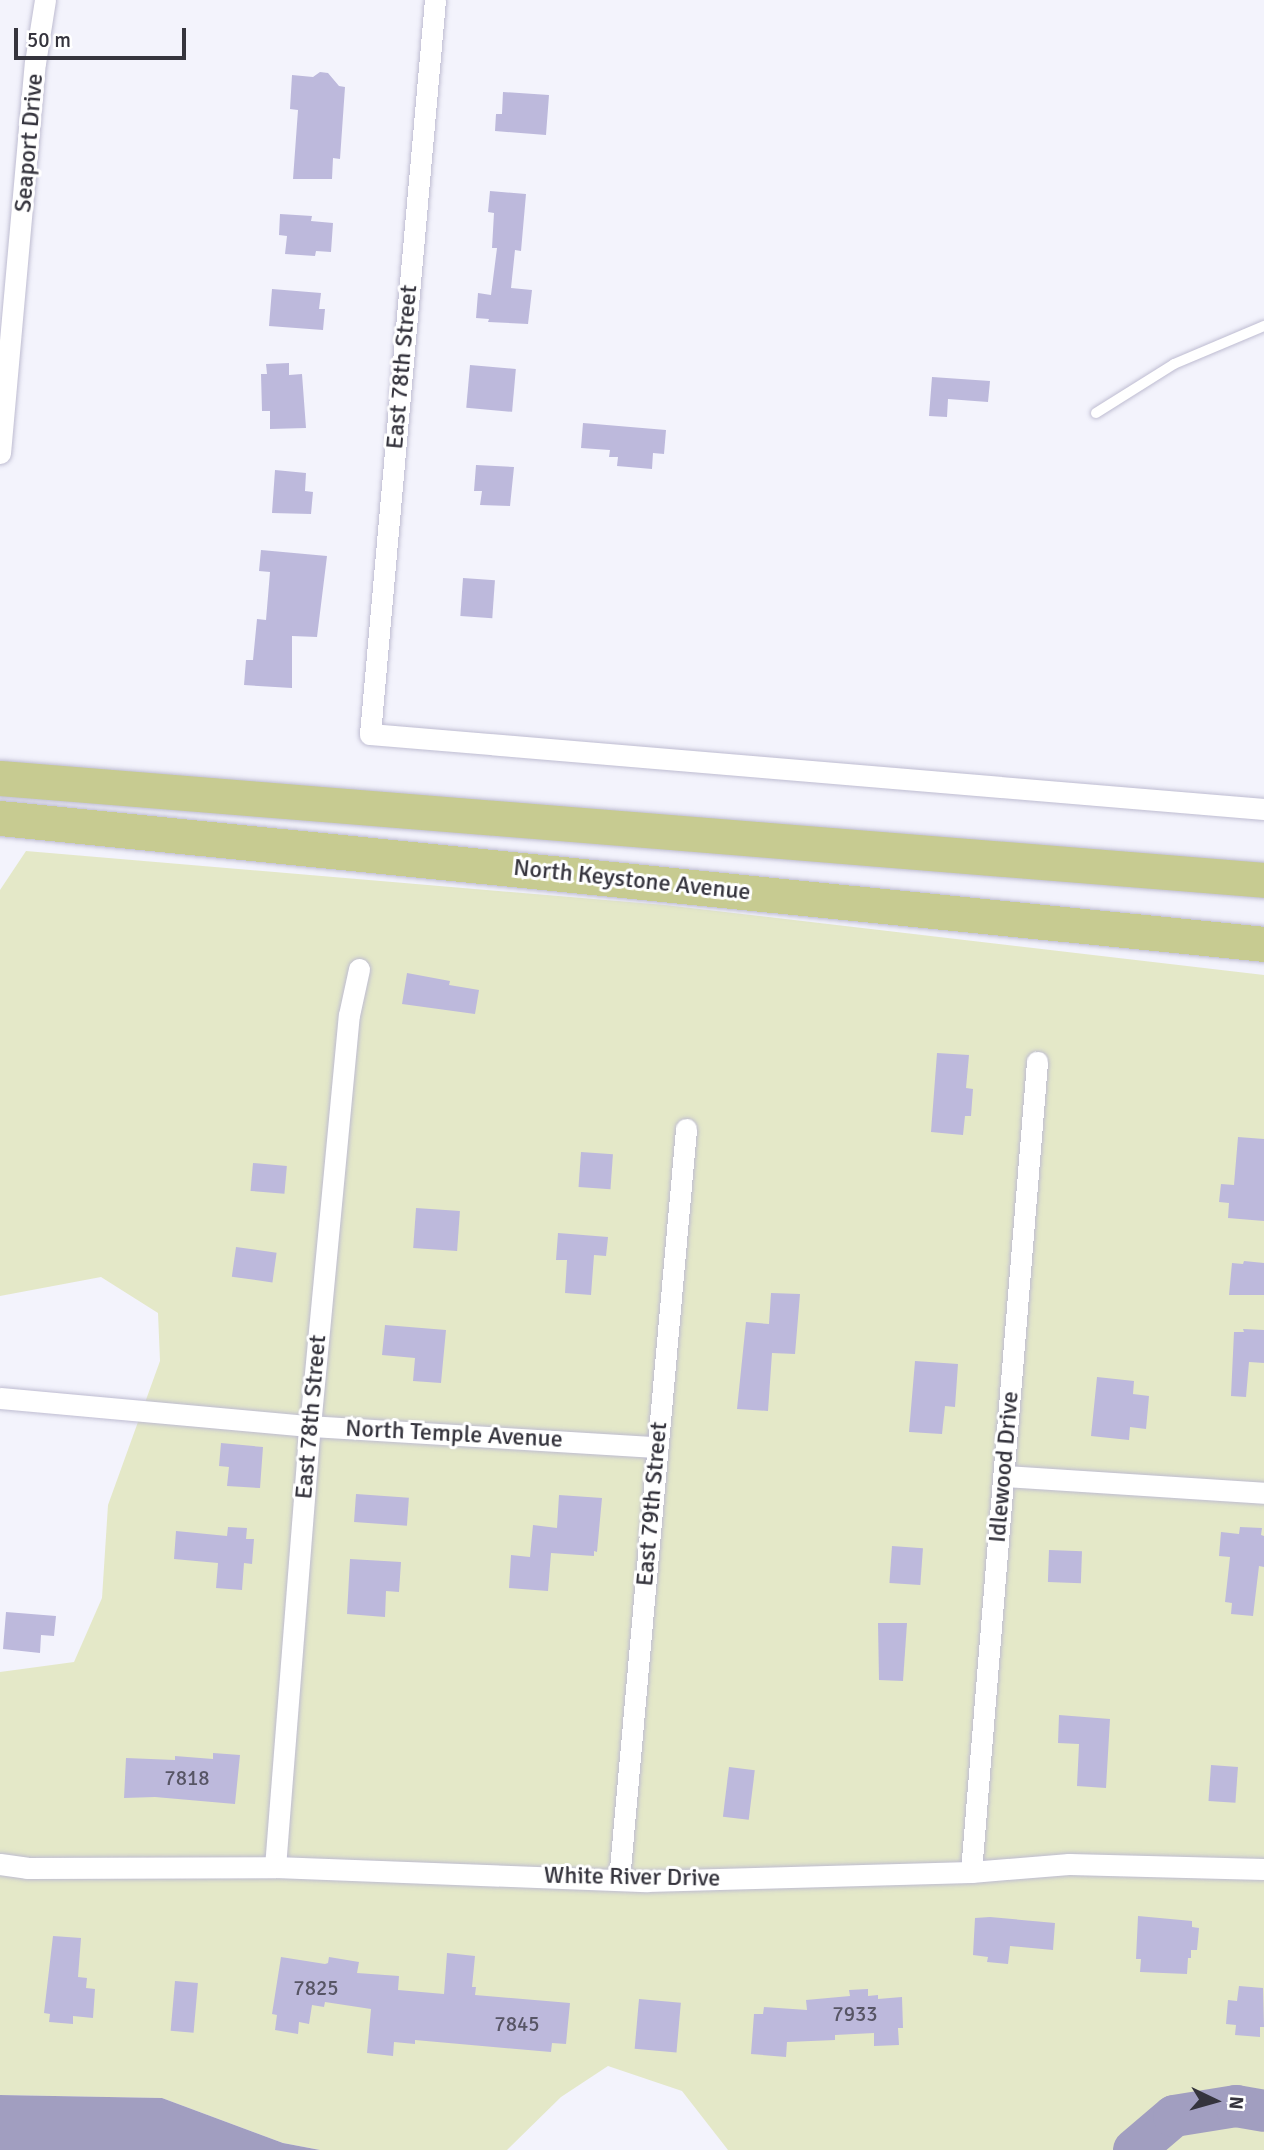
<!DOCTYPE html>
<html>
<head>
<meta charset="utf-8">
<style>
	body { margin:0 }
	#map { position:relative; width:1264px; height:2150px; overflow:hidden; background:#f3f3fc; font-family:Signika,sans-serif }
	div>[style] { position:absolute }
	.green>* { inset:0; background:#e4e8c8 }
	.water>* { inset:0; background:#a19ec0 }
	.river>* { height:42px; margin:-21px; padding:0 21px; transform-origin:21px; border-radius:21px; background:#a19ec0 }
	.building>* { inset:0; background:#bdb9dc; transform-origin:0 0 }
	.roads { filter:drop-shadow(0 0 2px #bebcd1) drop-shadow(0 0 2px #bebcd1) }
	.lane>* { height:10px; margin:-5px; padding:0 5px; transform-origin:5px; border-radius:5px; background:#fff }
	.street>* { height:21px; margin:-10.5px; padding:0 10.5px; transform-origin:10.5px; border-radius:10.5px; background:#fff }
	.primary>* { height:35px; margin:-17.5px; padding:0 17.5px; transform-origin:17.5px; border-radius:17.5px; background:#c7cb91 }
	span { translate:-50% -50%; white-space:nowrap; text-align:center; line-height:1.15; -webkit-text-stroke:6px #fff; paint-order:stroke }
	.number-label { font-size:21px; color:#575565 }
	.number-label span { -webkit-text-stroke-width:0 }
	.street-label { font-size:24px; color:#35343d }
	.north { position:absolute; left:1180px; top:2066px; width:70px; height:70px; -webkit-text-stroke:5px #fff; paint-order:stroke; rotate:95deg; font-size:19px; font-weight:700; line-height:28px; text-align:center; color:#35343d }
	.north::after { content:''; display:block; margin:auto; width:24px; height:32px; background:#35343d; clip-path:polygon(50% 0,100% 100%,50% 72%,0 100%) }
	.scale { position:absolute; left:14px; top:28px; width:172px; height:32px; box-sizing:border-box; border:4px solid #35343d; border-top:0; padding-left:9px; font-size:21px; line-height:24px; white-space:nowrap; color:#35343d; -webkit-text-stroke:5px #fff; paint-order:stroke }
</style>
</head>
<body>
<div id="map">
	<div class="green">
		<div style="clip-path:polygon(26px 851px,665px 905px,1264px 975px,1264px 2150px,728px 2150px,682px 2091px,608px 2066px,561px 2097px,507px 2150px,320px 2150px,283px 2143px,162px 2098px,0 2095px,0 1672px,74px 1662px,102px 1598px,108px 1505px,160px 1361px,158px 1313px,101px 1277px,0 1296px,0 890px)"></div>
	</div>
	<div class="water">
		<div style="clip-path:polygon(0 2095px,162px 2098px,283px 2143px,320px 2150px,0 2150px)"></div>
	</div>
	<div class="river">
		<div style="left:1134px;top:2150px;width:52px;rotate:-40.4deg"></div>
		<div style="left:1174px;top:2116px;width:63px;rotate:-9.2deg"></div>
		<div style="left:1236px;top:2106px;width:28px;rotate:10deg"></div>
	</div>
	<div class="building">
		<div style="clip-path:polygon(320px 72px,328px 73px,339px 86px,345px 87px,340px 159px,333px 158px,332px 179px,293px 179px,298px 110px,290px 109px,292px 75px,313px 77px)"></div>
		<div style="clip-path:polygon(503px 92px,549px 95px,546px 135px,495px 131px,496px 114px,502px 114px)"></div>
		<div style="clip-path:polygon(490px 191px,526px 194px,521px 251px,515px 250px,511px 288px,532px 290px,528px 324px,488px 322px,489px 319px,476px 318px,478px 293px,491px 295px,497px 248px,492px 248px,494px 213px,488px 212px)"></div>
		<div style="clip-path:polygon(280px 214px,312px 216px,311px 221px,333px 223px,331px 252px,316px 251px,315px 256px,285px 254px,287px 236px,279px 235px)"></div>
		<div style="clip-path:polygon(272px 289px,321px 293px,319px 309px,325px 309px,323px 330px,269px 326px)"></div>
		<div style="clip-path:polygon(289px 363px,289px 375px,302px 374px,306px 428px,270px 429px,270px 411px,262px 411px,261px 374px,267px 374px,266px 364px)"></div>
		<div style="left:470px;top:365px;width:46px;height:43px;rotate:5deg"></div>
		<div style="clip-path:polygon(932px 377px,990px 381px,988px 402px,948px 399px,947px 417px,929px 416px)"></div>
		<div style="clip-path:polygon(583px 423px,666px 430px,664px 454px,653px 453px,652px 469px,617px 466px,618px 457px,609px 457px,610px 450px,581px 448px)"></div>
		<div style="clip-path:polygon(476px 465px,514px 467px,510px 506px,480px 505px,482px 491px,474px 491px)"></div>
		<div style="clip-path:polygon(275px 470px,306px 473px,305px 491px,313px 492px,311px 514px,272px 513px)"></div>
		<div style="clip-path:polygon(261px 550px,327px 556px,317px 637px,292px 636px,292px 688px,244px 685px,246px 660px,253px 660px,257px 619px,266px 620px,270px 572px,259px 571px)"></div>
		<div style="left:463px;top:578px;width:32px;height:38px;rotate:4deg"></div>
		<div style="clip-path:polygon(407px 973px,450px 981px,449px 985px,479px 990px,475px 1014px,402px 1004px)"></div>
		<div style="clip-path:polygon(937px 1053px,969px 1055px,966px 1088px,973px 1089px,971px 1116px,965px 1116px,963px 1135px,931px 1132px)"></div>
		<div style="clip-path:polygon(1238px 1137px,1264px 1139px,1264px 1221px,1228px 1218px,1229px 1203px,1219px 1202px,1221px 1184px,1234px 1185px)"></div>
		<div style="left:581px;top:1152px;width:32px;height:35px;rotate:4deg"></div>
		<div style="left:253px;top:1163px;width:34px;height:28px;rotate:5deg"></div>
		<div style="left:416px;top:1208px;width:44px;height:40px;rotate:4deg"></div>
		<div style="clip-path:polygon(558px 1233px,608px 1237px,606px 1256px,594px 1255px,591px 1295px,565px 1293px,567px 1260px,556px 1260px)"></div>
		<div style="left:236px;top:1247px;width:41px;height:30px;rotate:8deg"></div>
		<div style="clip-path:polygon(1244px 1261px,1264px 1263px,1264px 1295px,1229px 1295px,1232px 1263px,1243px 1264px)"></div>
		<div style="clip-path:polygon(771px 1293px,800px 1294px,795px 1354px,772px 1353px,768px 1411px,737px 1409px,746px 1322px,769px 1324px)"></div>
		<div style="clip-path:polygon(385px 1325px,446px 1330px,441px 1383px,413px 1381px,415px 1358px,382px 1355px)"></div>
		<div style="clip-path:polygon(1243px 1329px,1264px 1330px,1264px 1363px,1249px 1362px,1246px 1397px,1231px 1396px,1234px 1332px,1244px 1332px)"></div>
		<div style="clip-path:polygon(915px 1361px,958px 1364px,955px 1407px,945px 1406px,942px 1434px,909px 1432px)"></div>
		<div style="clip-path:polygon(1097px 1377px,1134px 1381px,1133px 1394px,1149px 1396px,1146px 1429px,1130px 1427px,1129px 1440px,1091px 1436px)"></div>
		<div style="clip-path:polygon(221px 1443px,263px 1447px,260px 1488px,227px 1486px,229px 1467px,219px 1466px)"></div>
		<div style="left:356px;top:1494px;width:53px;height:28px;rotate:4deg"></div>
		<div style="clip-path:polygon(559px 1495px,602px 1498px,597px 1552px,594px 1551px,594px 1556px,551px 1553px,548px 1591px,509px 1588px,511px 1555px,530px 1557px,533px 1525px,557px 1528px)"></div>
		<div style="clip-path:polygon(228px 1527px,247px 1528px,246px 1539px,254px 1539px,252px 1564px,244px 1563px,242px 1590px,216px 1588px,218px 1563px,174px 1559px,176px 1531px,227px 1536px)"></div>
		<div style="clip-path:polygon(1240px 1527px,1262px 1528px,1261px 1535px,1264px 1536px,1264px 1567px,1259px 1566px,1253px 1616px,1231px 1614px,1232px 1603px,1225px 1602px,1230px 1557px,1219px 1556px,1221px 1532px,1239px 1534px)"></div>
		<div style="left:892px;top:1546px;width:31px;height:37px;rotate:4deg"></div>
		<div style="left:1049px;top:1550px;width:33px;height:32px;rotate:2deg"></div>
		<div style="clip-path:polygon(350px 1559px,401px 1562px,399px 1592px,386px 1591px,385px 1617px,347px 1614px)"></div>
		<div style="clip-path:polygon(6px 1612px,56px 1616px,54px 1636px,41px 1635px,40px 1653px,3px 1649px)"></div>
		<div style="clip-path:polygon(878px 1623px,907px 1623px,903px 1681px,879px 1680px)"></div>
		<div style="clip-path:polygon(1059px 1715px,1110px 1719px,1106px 1788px,1077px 1786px,1079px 1744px,1058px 1743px)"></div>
		<div style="clip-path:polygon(213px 1753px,240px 1755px,235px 1804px,155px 1797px,124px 1798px,126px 1758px,175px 1760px,175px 1756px,213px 1759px)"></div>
		<div style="left:1211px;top:1765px;width:27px;height:36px;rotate:4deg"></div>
		<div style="left:729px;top:1767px;width:26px;height:50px;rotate:7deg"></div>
		<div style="clip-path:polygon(1138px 1916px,1192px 1921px,1192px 1927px,1199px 1928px,1197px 1950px,1191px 1950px,1191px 1958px,1188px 1958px,1187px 1974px,1140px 1972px,1141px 1959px,1136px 1959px)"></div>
		<div style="clip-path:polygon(990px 1917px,1055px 1923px,1053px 1950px,1010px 1946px,1008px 1964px,987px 1962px,988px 1957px,973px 1955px,975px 1918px)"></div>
		<div style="clip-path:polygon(53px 1936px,81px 1938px,78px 1977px,87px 1978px,86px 1988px,95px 1989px,93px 2018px,73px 2016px,73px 2024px,49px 2022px,50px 2014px,44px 2013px)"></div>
		<div style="clip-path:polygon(447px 1953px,475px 1956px,472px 1987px,476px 1987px,475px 1995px,570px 2003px,566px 2044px,552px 2043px,551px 2052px,415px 2040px,415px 2044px,394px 2042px,393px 2056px,367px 2053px,371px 2009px,325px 2002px,324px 2007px,312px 2005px,309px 2024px,299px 2022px,298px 2034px,275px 2030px,277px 2015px,272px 2014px,281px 1957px,325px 1964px,328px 1963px,329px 1957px,359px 1962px,357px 1973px,399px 1976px,398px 1990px,444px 1994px)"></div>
		<div style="left:175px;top:1981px;width:23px;height:50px;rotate:5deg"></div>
		<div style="clip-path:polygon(1239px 1986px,1263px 1988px,1264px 2027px,1260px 2027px,1260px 2037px,1235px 2035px,1236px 2025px,1226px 2024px,1228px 2000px,1237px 2001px)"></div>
		<div style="clip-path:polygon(868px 1989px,868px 1996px,878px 1995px,878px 1999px,902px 1997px,903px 2028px,898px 2028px,899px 2045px,874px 2046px,874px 2033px,835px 2035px,835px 2040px,787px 2042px,786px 2057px,751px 2054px,754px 2014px,763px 2014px,764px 2007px,807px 2010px,806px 2000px,850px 1996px,849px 1990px)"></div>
		<div style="left:639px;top:1999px;width:42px;height:50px;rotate:5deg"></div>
	</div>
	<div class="roads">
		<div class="lane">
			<div style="left:1096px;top:413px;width:92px;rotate:-32.1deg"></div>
			<div style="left:1174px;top:364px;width:98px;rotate:-22.9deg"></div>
		</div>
		<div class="street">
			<div style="left:435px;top:0;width:737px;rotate:95.06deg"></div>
			<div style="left:370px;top:734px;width:897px;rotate:4.8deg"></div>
			<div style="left:0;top:453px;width:392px;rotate:-84.9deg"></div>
			<div style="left:35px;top:63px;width:64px;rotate:-81deg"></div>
			<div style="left:0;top:1398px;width:311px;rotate:5.2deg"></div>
			<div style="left:310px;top:1426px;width:348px;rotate:3.5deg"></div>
			<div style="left:1004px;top:1476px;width:261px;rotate:3.7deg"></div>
			<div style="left:0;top:1864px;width:27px;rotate:8deg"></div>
			<div style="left:27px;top:1868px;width:248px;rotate:-0.2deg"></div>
			<div style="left:275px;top:1867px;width:372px;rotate:2.2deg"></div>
			<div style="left:647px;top:1881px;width:324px;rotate:-1.6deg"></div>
			<div style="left:971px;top:1872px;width:98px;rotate:-4.7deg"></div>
			<div style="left:1069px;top:1864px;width:195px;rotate:1.5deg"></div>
			<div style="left:275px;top:1867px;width:442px;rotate:-85.5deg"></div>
			<div style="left:310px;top:1426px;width:413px;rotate:-84.6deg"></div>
			<div style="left:349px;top:1015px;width:47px;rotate:-77.7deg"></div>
			<div style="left:971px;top:1872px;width:813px;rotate:-85.34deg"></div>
			<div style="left:619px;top:1880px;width:754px;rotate:-84.9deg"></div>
		</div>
		<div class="primary">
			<div style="left:0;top:778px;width:1268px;rotate:4.61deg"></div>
			<div style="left:0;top:818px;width:1270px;rotate:5.69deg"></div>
		</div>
	</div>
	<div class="number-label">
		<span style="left:187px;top:1778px">7818</span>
		<span style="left:316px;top:1988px">7825</span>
		<span style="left:855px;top:2014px">7933</span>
		<span style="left:517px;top:2024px">7845</span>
	</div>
	<div class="street-label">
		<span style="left:29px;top:143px;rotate:-85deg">Seaport Drive</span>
		<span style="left:402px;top:367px;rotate:-85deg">East 78th Street</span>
		<span style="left:632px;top:880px;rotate:6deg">North Keystone Avenue</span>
		<span style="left:311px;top:1417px;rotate:-85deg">East 78th Street</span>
		<span style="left:454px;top:1434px;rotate:3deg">North Temple Avenue</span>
		<span style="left:1004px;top:1467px;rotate:-85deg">Idlewood Drive</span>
		<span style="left:652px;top:1504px;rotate:-85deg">East 79th Street</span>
		<span style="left:632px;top:1877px;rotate:1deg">White River Drive</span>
	</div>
	<div class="north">N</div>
	<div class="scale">50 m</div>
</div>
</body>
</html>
